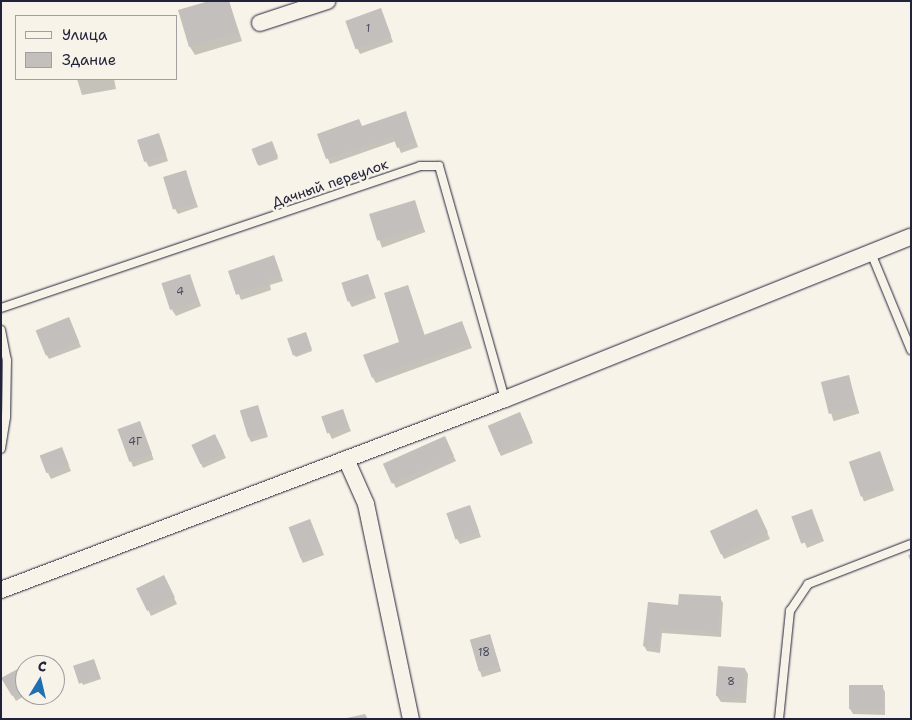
<!DOCTYPE html>
<html>
<head>
<meta charset="utf-8">
<style>
	body { margin:0 }
	#map { position:relative; width:912px; height:720px; overflow:hidden; background:#f7f3e8; font-family:"Shantell Sans",sans-serif }
	div>[style] { position:absolute }
	.shadow>* { inset:0; background:#0003; transform-origin:0 0 }
	.building>* { inset:0; background:#c2bfbd; transform-origin:0 0 }
	.roads { filter:drop-shadow(0 0 1px #22223b) drop-shadow(0 0 1px #22223b) }
	.lane>* { height:8px; margin:-4px; padding:0 4px; transform-origin:4px; border-radius:4px; background:#f7f3e8 }
	.street>* { height:16px; margin:-8px; padding:0 8px; transform-origin:8px; border-radius:8px; background:#f7f3e8 }
	span { translate:-50% -50%; white-space:nowrap; text-align:center; line-height:1.15; -webkit-text-stroke:5px #f7f3e8; paint-order:stroke }
	.number-label { font-size:11px; color:#4a495c }
	.number-label span { -webkit-text-stroke-width:0 }
	.street-label { font-size:14px; color:#22223b }
	.frame { position:absolute; inset:0; border:2px solid #22223b; pointer-events:none }
	.legend { position:absolute; left:15px; top:15px; width:162px; height:65px; box-sizing:border-box; background:#f7f3e8; border:1px solid #a29fa3; margin:0; padding:6px 9px; list-style:none; font-size:15px; color:#22223b }
	.legend li { display:flex; align-items:center; gap:10px; height:25px }
	.legend b { width:25px; border:1px solid #a29fa3 }
	.north { position:absolute; left:15px; top:655px; width:50px; height:50px; box-sizing:border-box; background:#f7f3e8; border:1px solid #a29fa3; border-radius:50%; rotate:9deg; font-size:14px; font-weight:700; line-height:20px; text-align:center; color:#22223b }
	.north::after { content:''; display:block; margin:auto; width:18px; height:22px; background:#1f6fb2; clip-path:polygon(50% 0,100% 100%,50% 72%,0 100%) }
</style>
</head>
<body>
<div id="map">
	<div class="shadow">
		<div style="clip-path:polygon(214px 1px,229px 1px,242px 41px,195px 55px,190px 47px,179px 11px)"></div>
		<div style="clip-path:polygon(383px 15px,393px 42px,360px 54px,357px 48px)"></div>
		<div style="clip-path:polygon(77px 79px,114px 79px,116px 89px,82px 95px)"></div>
		<div style="clip-path:polygon(408px 118px,418px 147px,401px 153px,396px 141px,330px 164px,318px 135px)"></div>
		<div style="clip-path:polygon(161px 140px,168px 161px,149px 167px,146px 162px)"></div>
		<div style="clip-path:polygon(273px 145px,278px 159px,259px 166px,258px 164px)"></div>
		<div style="clip-path:polygon(185px 172px,198px 207px,178px 214px,175px 209px)"></div>
		<div style="left:414px;top:201px;width:33px;height:46px;rotate:70deg"></div>
		<div style="clip-path:polygon(274px 257px,283px 281px,270px 285px,271px 290px,241px 300px,230px 271px)"></div>
		<div style="clip-path:polygon(367px 275px,376px 298px,352px 307px,349px 302px)"></div>
		<div style="clip-path:polygon(192px 281px,201px 306px,176px 316px,172px 310px)"></div>
		<div style="clip-path:polygon(408px 286px,425px 336px,462px 323px,472px 348px,376px 383px,373px 378px,400px 343px)"></div>
		<div style="clip-path:polygon(69px 318px,81px 347px,49px 359px,46px 354px)"></div>
		<div style="clip-path:polygon(307px 336px,312px 351px,296px 357px,294px 355px)"></div>
		<div style="left:848px;top:376px;width:39px;height:27px;rotate:73deg"></div>
		<div style="clip-path:polygon(258px 407px,268px 437px,251px 442px,248px 436px)"></div>
		<div style="clip-path:polygon(342px 410px,351px 431px,332px 439px,329px 433px)"></div>
		<div style="clip-path:polygon(523px 419px,533px 443px,501px 456px,498px 450px)"></div>
		<div style="left:140px;top:422px;width:40px;height:22px;rotate:70deg"></div>
		<div style="clip-path:polygon(218px 441px,226px 458px,203px 468px,192px 445px)"></div>
		<div style="clip-path:polygon(447px 443px,456px 461px,396px 488px,393px 482px)"></div>
		<div style="clip-path:polygon(62px 449px,71px 471px,51px 479px,48px 473px)"></div>
		<div style="left:880px;top:452px;width:41px;height:32px;rotate:70deg"></div>
		<div style="clip-path:polygon(470px 507px,481px 537px,460px 544px,457px 539px)"></div>
		<div style="clip-path:polygon(760px 516px,770px 539px,724px 559px,711px 531px)"></div>
		<div style="clip-path:polygon(814px 516px,824px 541px,807px 548px,794px 517px)"></div>
		<div style="clip-path:polygon(310px 520px,324px 555px,303px 563px,300px 557px)"></div>
		<div style="clip-path:polygon(911px 554px,911px 563px,908px 555px)"></div>
		<div style="clip-path:polygon(166px 581px,177px 604px,151px 616px,138px 588px)"></div>
		<div style="clip-path:polygon(720px 598px,723px 603px,721px 637px,662px 633px,660px 653px,647px 651px,644px 646px,649px 603px,679px 607px)"></div>
		<div style="left:490px;top:635px;width:38px;height:20px;rotate:73deg"></div>
		<div style="clip-path:polygon(95px 663px,101px 679px,83px 685px,82px 683px)"></div>
		<div style="clip-path:polygon(25px 666px,26px 695px,16px 701px,3px 678px)"></div>
		<div style="clip-path:polygon(719px 667px,745px 669px,748px 674px,746px 703px,721px 702px,717px 696px)"></div>
		<div style="clip-path:polygon(850px 686px,882px 686px,885px 692px,885px 715px,853px 714px,850px 709px)"></div>
		<div style="clip-path:polygon(365px 714px,368px 719px,342px 719px)"></div>
	</div>
	<div class="building">
		<div style="clip-path:polygon(209px 1px,229px 1px,238px 33px,189px 47px,178px 10px)"></div>
		<div style="left:381px;top:8px;width:30px;height:38px;rotate:70deg"></div>
		<div style="clip-path:polygon(406px 111px,415px 142px,397px 148px,393px 136px,326px 159px,317px 134px,359px 119px,362px 126px)"></div>
		<div style="left:159px;top:133px;width:23px;height:23px;rotate:72deg"></div>
		<div style="left:272px;top:141px;width:17px;height:22px;rotate:69deg"></div>
		<div style="left:186px;top:170px;width:34px;height:24px;rotate:73deg"></div>
		<div style="left:415px;top:200px;width:28px;height:48px;rotate:73deg"></div>
		<div style="clip-path:polygon(274px 255px,281px 275px,268px 279px,269px 284px,236px 295px,228px 271px)"></div>
		<div style="left:190px;top:274px;width:28px;height:30px;rotate:72deg"></div>
		<div style="left:368px;top:274px;width:20px;height:28px;rotate:72deg"></div>
		<div style="clip-path:polygon(408px 285px,424px 335px,462px 321px,470px 343px,372px 378px,363px 355px,399px 342px,384px 293px)"></div>
		<div style="left:69px;top:317px;width:27px;height:36px;rotate:68deg"></div>
		<div style="left:306px;top:332px;width:18px;height:20px;rotate:71deg"></div>
		<div style="left:849px;top:375px;width:33px;height:29px;rotate:76deg"></div>
		<div style="left:258px;top:405px;width:28px;height:19px;rotate:73deg"></div>
		<div style="left:343px;top:409px;width:18px;height:23px;rotate:71deg"></div>
		<div style="left:520px;top:412px;width:28px;height:35px;rotate:67deg"></div>
		<div style="left:140px;top:421px;width:35px;height:24px;rotate:70deg"></div>
		<div style="left:215px;top:434px;width:21px;height:26px;rotate:65deg"></div>
		<div style="left:445px;top:436px;width:22px;height:68px;rotate:66deg"></div>
		<div style="left:62px;top:447px;width:19px;height:24px;rotate:69deg"></div>
		<div style="left:880px;top:451px;width:37px;height:33px;rotate:71deg"></div>
		<div style="left:470px;top:505px;width:28px;height:25px;rotate:71deg"></div>
		<div style="left:757px;top:509px;width:26px;height:52px;rotate:65deg"></div>
		<div style="left:812px;top:509px;width:29px;height:22px;rotate:70deg"></div>
		<div style="left:310px;top:519px;width:33px;height:23px;rotate:69deg"></div>
		<div style="left:164px;top:575px;width:25px;height:31px;rotate:64deg"></div>
		<div style="clip-path:polygon(679px 594px,721px 596px,718px 632px,660px 628px,658px 648px,643px 646px,648px 602px,678px 605px)"></div>
		<div style="left:490px;top:634px;width:33px;height:21px;rotate:74deg"></div>
		<div style="left:94px;top:659px;width:19px;height:22px;rotate:72deg"></div>
		<div style="clip-path:polygon(25px 665px,25px 689px,12px 696px,1px 678px)"></div>
		<div style="left:718px;top:666px;width:27px;height:30px;rotate:4deg"></div>
		<div style="left:849px;top:685px;width:34px;height:24px"></div>
	</div>
	<div class="roads">
		<div class="lane">
			<div style="left:871px;top:253px;width:105px;rotate:67.6deg"></div>
			<div style="left:1px;top:308px;width:442px;rotate:-18.7deg"></div>
			<div style="left:420px;top:166px;width:19px"></div>
			<div style="left:439px;top:166px;width:242px;rotate:74.2deg"></div>
			<div style="left:1px;top:330px;width:31px;rotate:79deg"></div>
			<div style="left:7px;top:360px;width:57px;rotate:91deg"></div>
			<div style="left:6px;top:417px;width:32px;rotate:99deg"></div>
			<div style="left:779px;top:719px;width:109px;rotate:-84.2deg"></div>
			<div style="left:790px;top:611px;width:32px;rotate:-56deg"></div>
			<div style="left:808px;top:584px;width:110px;rotate:-21.2deg"></div>
		</div>
		<div class="street">
			<div style="left:260px;top:23px;width:71px;rotate:-18.2deg"></div>
			<div style="left:346px;top:459px;width:49px;rotate:66deg"></div>
			<div style="left:366px;top:504px;width:220px;rotate:78.2deg"></div>
			<div style="left:1px;top:590px;width:539px;rotate:-20.76deg"></div>
			<div style="left:505px;top:399px;width:437px;rotate:-21.8deg"></div>
		</div>
	</div>
	<div class="number-label">
		<span style="left:368px;top:29px">1</span>
		<span style="left:180px;top:292px">4</span>
		<span style="left:135px;top:442px">4Г</span>
		<span style="left:484px;top:653px">18</span>
		<span style="left:731px;top:682px">8</span>
	</div>
	<div class="street-label">
		<span style="left:330px;top:183px;rotate:-19deg">Дачный переулок</span>
	</div>
	<div class="frame"></div>
	<ul class="legend">
	<li><b style="height:6px;background:#f7f3e8"></b>Улица</li>
	<li><b style="height:14px;background:#c2bfbd"></b>Здание</li>
	</ul>
	<div class="north">С</div>
</div>
</body>
</html>
